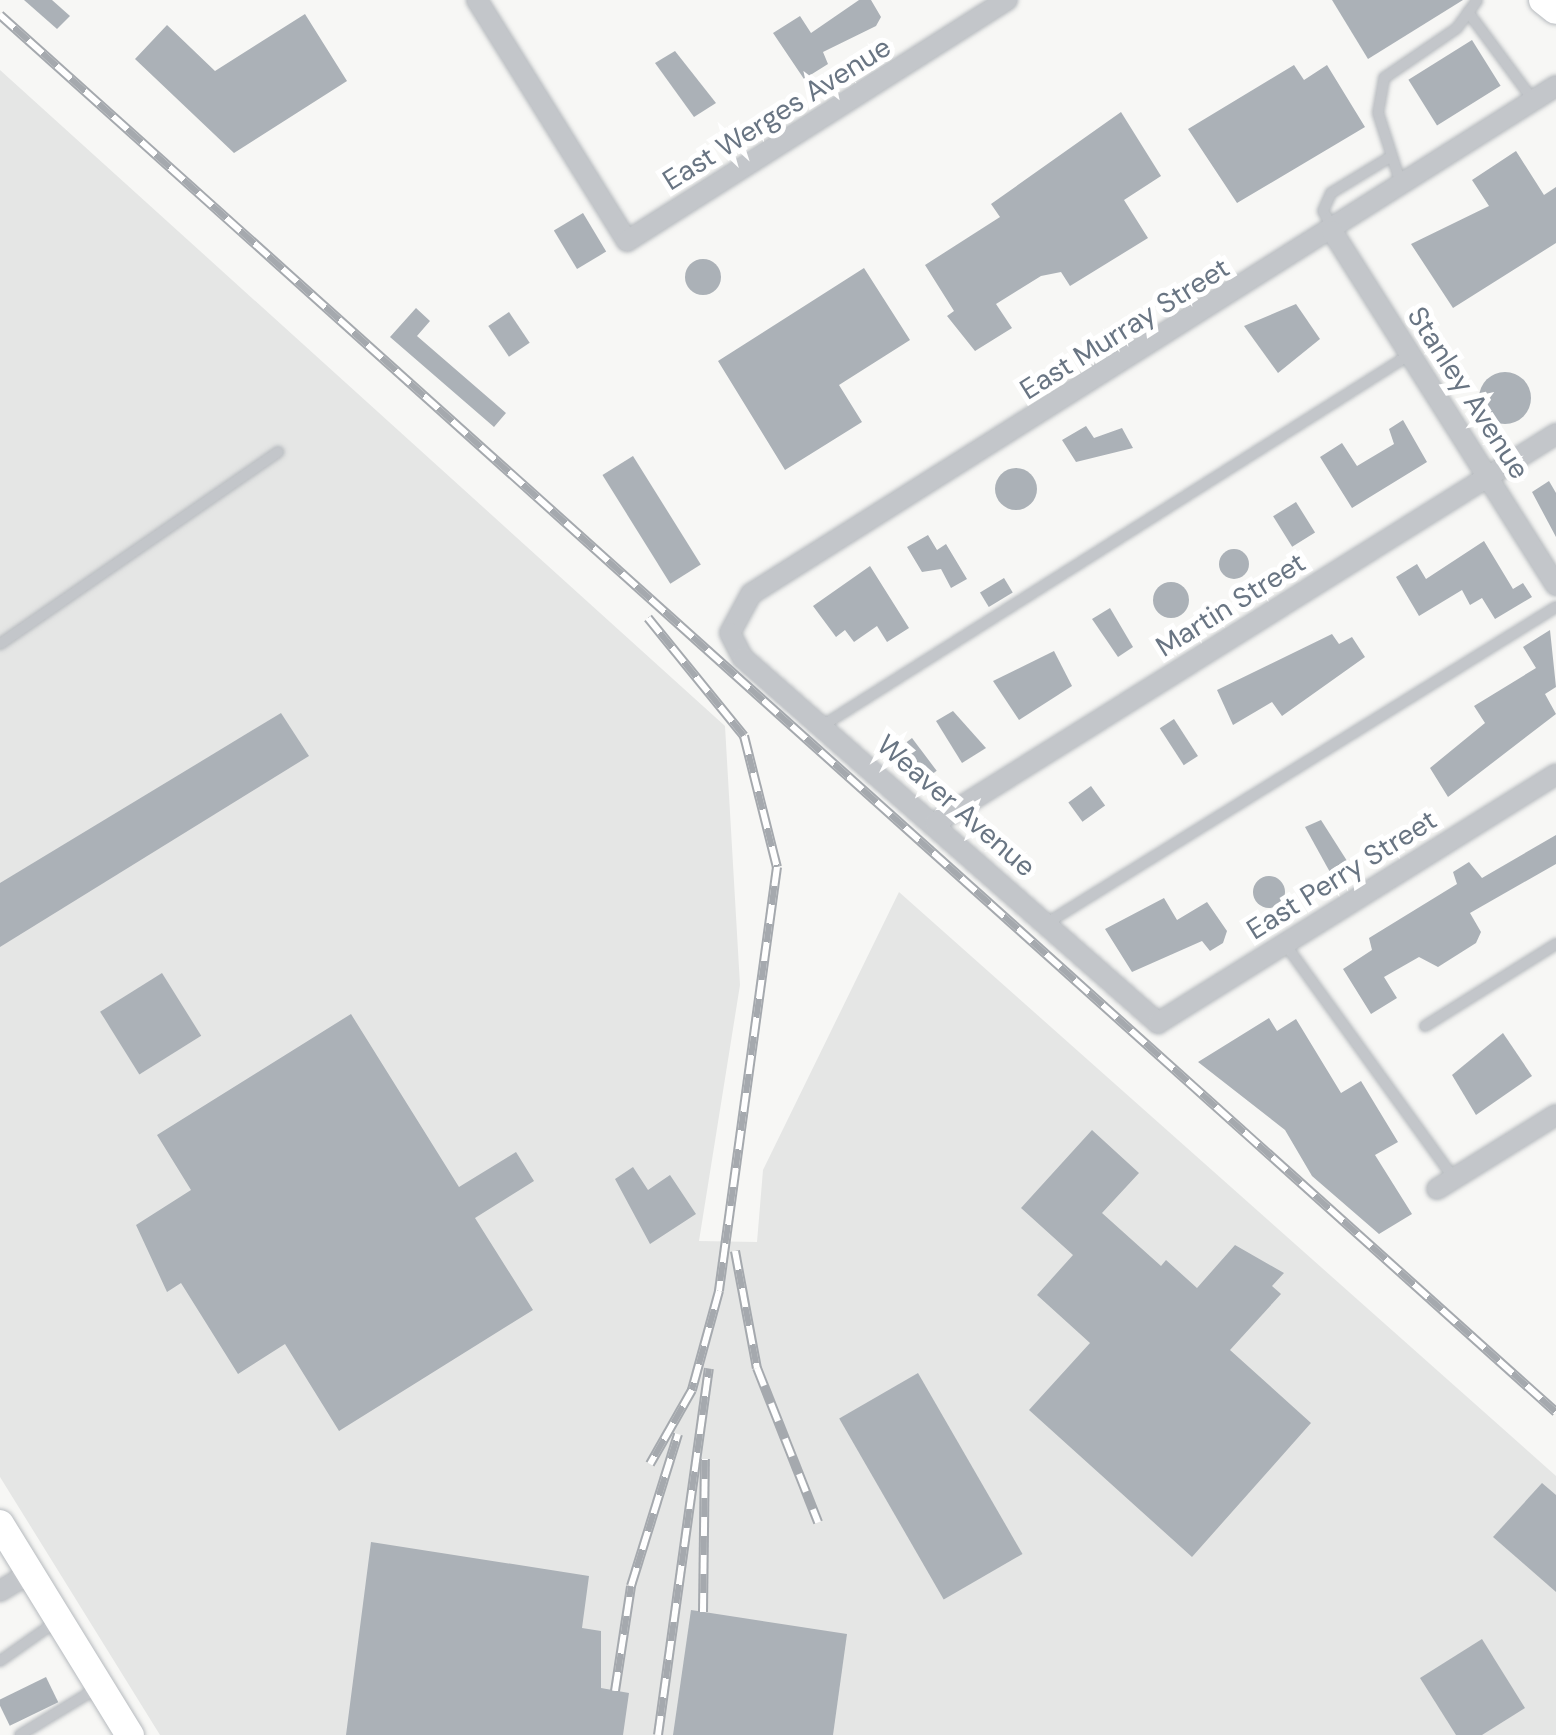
<!DOCTYPE html>
<html>
<head>
<meta charset="utf-8">
<style>
	body { margin:0 }
	#map { position:relative; width:1556px; height:1735px; overflow:hidden; background:#f7f7f5; font-family:"DM Sans",sans-serif }
	div>[style] { position:absolute }
	.built>* { inset:0; background:#e5e6e5 }
	.building>* { inset:0; background:#abb1b7; transform-origin:0 0 }
	.round { border-radius:50% }
	.roads { filter:drop-shadow(0 0 2px #b6babe) drop-shadow(0 0 2px #b6babe) }
	.lane>* { height:10px; margin:-5px; padding:0 5px; transform-origin:5px; border-radius:5px; background:#c3c6ca }
	.street>* { height:20px; margin:-10px; padding:0 10px; transform-origin:10px; border-radius:10px; background:#c3c6ca }
	.secondary>* { height:28px; margin:-14px; padding:0 14px; transform-origin:14px; border-radius:14px; background:#fff }
	.rail>* { height:10px; margin-top:-5px; transform-origin:0; background:repeating-linear-gradient(90deg,#fff 0 19px,#a5a9ae 0 38px); box-sizing:border-box; border-block:2px solid #a5a9ae }
	span { translate:-50% -50%; white-space:nowrap; text-align:center; line-height:1.15; -webkit-text-stroke:10px #fff; paint-order:stroke }
	.street-label { font-size:28px; color:#697583 }
</style>
</head>
<body>
<div id="map">
	<div class="built">
		<div style="clip-path:polygon(0 70px,725px 726px,740px 985px,699px 1241px,757px 1242px,763px 1170px,899px 892px,1556px 1476px,1556px 1735px,160px 1735px,0 1477px)"></div>
	</div>
	<div class="building">
		<div style="clip-path:polygon(24px 0,52px 0,70px 16px,57px 29px)"></div>
		<div style="clip-path:polygon(859px 0,871px 0,881px 17px,876px 26px,823px 52px,828px 64px,804px 79px,773px 33px,800px 16px,811px 33px)"></div>
		<div style="clip-path:polygon(1332px 0,1463px 0,1368px 59px)"></div>
		<div style="clip-path:polygon(305px 14px,347px 81px,234px 153px,135px 59px,167px 25px,215px 71px)"></div>
		<div style="left:1472px;top:40px;width:54px;height:75px;rotate:58deg"></div>
		<div style="clip-path:polygon(675px 51px,716px 103px,694px 117px,655px 63px)"></div>
		<div style="clip-path:polygon(1294px 65px,1304px 80px,1327px 65px,1365px 127px,1237px 203px,1188px 129px)"></div>
		<div style="clip-path:polygon(1121px 112px,1161px 176px,1124px 200px,1148px 238px,1070px 286px,1061px 272px,1041px 276px,996px 304px,1012px 328px,975px 351px,947px 316px,954px 311px,925px 265px,1000px 217px,991px 204px)"></div>
		<div style="clip-path:polygon(1516px 151px,1544px 195px,1556px 187px,1556px 243px,1453px 308px,1411px 244px,1489px 206px,1472px 180px)"></div>
		<div style="left:583px;top:213px;width:45px;height:34px;rotate:59deg"></div>
		<div class="round" style="left:685px;top:259px;width:36px;height:36px"></div>
		<div style="clip-path:polygon(864px 268px,910px 340px,839px 385px,862px 422px,785px 470px,718px 361px)"></div>
		<div style="clip-path:polygon(1296px 304px,1320px 339px,1278px 373px,1244px 326px)"></div>
		<div style="clip-path:polygon(416px 308px,430px 321px,417px 336px,506px 413px,494px 427px,390px 337px)"></div>
		<div style="left:509px;top:312px;width:37px;height:25px;rotate:56deg"></div>
		<div class="round" style="left:1479px;top:372px;width:52px;height:52px"></div>
		<div style="clip-path:polygon(1403px 420px,1427px 462px,1352px 508px,1320px 457px,1342px 443px,1357px 466px,1394px 444px,1389px 429px)"></div>
		<div style="clip-path:polygon(1086px 426px,1094px 438px,1122px 428px,1133px 448px,1076px 462px,1062px 440px)"></div>
		<div style="left:633px;top:456px;width:128px;height:36px;rotate:58deg"></div>
		<div class="round" style="left:995px;top:468px;width:42px;height:42px"></div>
		<div style="clip-path:polygon(1549px 481px,1556px 493px,1556px 537px,1532px 492px)"></div>
		<div style="left:1296px;top:502px;width:36px;height:27px;rotate:58deg"></div>
		<div style="clip-path:polygon(928px 535px,937px 550px,946px 544px,967px 579px,951px 588px,941px 569px,922px 572px,907px 547px)"></div>
		<div style="clip-path:polygon(1484px 541px,1513px 589px,1523px 583px,1532px 597px,1495px 619px,1482px 598px,1470px 605px,1462px 590px,1419px 616px,1396px 577px,1417px 564px,1426px 579px)"></div>
		<div class="round" style="left:1219px;top:549px;width:30px;height:30px"></div>
		<div style="clip-path:polygon(870px 566px,909px 628px,887px 642px,877px 626px,854px 642px,845px 630px,836px 637px,813px 606px)"></div>
		<div style="left:1004px;top:578px;width:17px;height:28px;rotate:59deg"></div>
		<div class="round" style="left:1153px;top:582px;width:36px;height:36px"></div>
		<div style="clip-path:polygon(1110px 608px,1133px 647px,1118px 657px,1092px 619px)"></div>
		<div style="clip-path:polygon(1550px 630px,1556px 687px,1545px 694px,1556px 714px,1448px 797px,1430px 768px,1485px 723px,1474px 706px,1536px 668px,1523px 647px)"></div>
		<div style="clip-path:polygon(1332px 634px,1339px 644px,1352px 637px,1365px 657px,1282px 716px,1272px 702px,1233px 725px,1217px 690px)"></div>
		<div style="clip-path:polygon(1054px 651px,1072px 686px,1019px 720px,993px 681px)"></div>
		<div style="clip-path:polygon(953px 711px,986px 748px,962px 763px,936px 721px)"></div>
		<div style="clip-path:polygon(281px 713px,309px 756px,0 947px,0 883px)"></div>
		<div style="left:1174px;top:719px;width:44px;height:17px;rotate:57deg"></div>
		<div style="left:912px;top:738px;width:41px;height:21px;rotate:53deg"></div>
		<div style="left:1091px;top:786px;width:24px;height:28px;rotate:54deg"></div>
		<div style="clip-path:polygon(1321px 820px,1349px 864px,1331px 874px,1305px 827px)"></div>
		<div style="clip-path:polygon(1556px 835px,1556px 864px,1470px 913px,1481px 932px,1476px 943px,1438px 967px,1419px 957px,1384px 977px,1397px 998px,1371px 1014px,1343px 969px,1372px 950px,1369px 938px,1457px 884px,1453px 872px,1469px 862px,1482px 878px)"></div>
		<div class="round" style="left:1253px;top:876px;width:32px;height:32px"></div>
		<div style="clip-path:polygon(1164px 898px,1177px 920px,1207px 902px,1227px 931px,1223px 943px,1210px 951px,1202px 941px,1132px 972px,1105px 929px)"></div>
		<div style="left:162px;top:973px;width:74px;height:73px;rotate:58deg"></div>
		<div style="clip-path:polygon(351px 1014px,459px 1187px,516px 1152px,534px 1181px,475px 1218px,533px 1310px,339px 1431px,285px 1344px,238px 1374px,181px 1283px,167px 1292px,136px 1225px,191px 1190px,157px 1135px)"></div>
		<div style="clip-path:polygon(1269px 1018px,1277px 1031px,1296px 1019px,1341px 1093px,1361px 1081px,1398px 1142px,1375px 1155px,1412px 1214px,1379px 1234px,1312px 1176px,1285px 1130px,1198px 1062px)"></div>
		<div style="clip-path:polygon(1503px 1033px,1532px 1076px,1476px 1115px,1452px 1075px)"></div>
		<div style="clip-path:polygon(1092px 1130px,1139px 1173px,1102px 1213px,1161px 1266px,1166px 1260px,1197px 1288px,1235px 1245px,1284px 1273px,1272px 1286px,1281px 1294px,1230px 1350px,1311px 1423px,1192px 1557px,1029px 1410px,1090px 1343px,1037px 1295px,1073px 1255px,1021px 1208px)"></div>
		<div style="clip-path:polygon(633px 1167px,648px 1190px,670px 1175px,696px 1214px,650px 1244px,615px 1179px)"></div>
		<div style="left:918px;top:1373px;width:209px;height:91px;rotate:60deg"></div>
		<div style="clip-path:polygon(1542px 1483px,1556px 1495px,1556px 1592px,1493px 1537px)"></div>
		<div style="clip-path:polygon(371px 1542px,589px 1576px,582px 1628px,601px 1631px,601px 1688px,629px 1693px,623px 1735px,346px 1735px)"></div>
		<div style="clip-path:polygon(691px 1610px,847px 1634px,833px 1735px,673px 1735px)"></div>
		<div style="clip-path:polygon(1482px 1639px,1525px 1708px,1482px 1735px,1456px 1735px,1420px 1678px)"></div>
		<div style="left:46px;top:1677px;width:28px;height:54px;rotate:64deg"></div>
	</div>
	<div class="roads">
		<div class="lane">
			<div style="left:1468px;top:12px;width:109px;rotate:53.5deg"></div>
			<div style="left:1401px;top:184px;width:75px;rotate:-107.9deg"></div>
			<div style="left:1378px;top:113px;width:36px;rotate:-80deg"></div>
			<div style="left:1384px;top:78px;width:88px;rotate:-34.4deg"></div>
			<div style="left:1457px;top:28px;width:34px;rotate:-54deg"></div>
			<div style="left:1332px;top:227px;width:18px;rotate:-119deg"></div>
			<div style="left:1323px;top:211px;width:20px;rotate:-66deg"></div>
			<div style="left:1331px;top:193px;width:66px;rotate:-31.3deg"></div>
			<div style="left:0;top:644px;width:338px;rotate:-34.6deg"></div>
			<div style="left:822px;top:726px;width:694px;rotate:-32.29deg"></div>
			<div style="left:1047px;top:923px;width:599px;rotate:-31.83deg"></div>
			<div style="left:1285px;top:944px;width:289px;rotate:54.2deg"></div>
			<div style="left:1425px;top:1026px;width:155px;rotate:-32deg"></div>
			<div style="left:0;top:1661px;width:70px;rotate:-35.1deg"></div>
			<div style="left:20px;top:1735px;width:92px;rotate:-31.3deg"></div>
		</div>
		<div class="street">
			<div style="left:477px;top:0;width:284px;rotate:58.1deg"></div>
			<div style="left:627px;top:241px;width:450px;rotate:-32.4deg"></div>
			<div style="left:1556px;top:86px;width:952px;rotate:147.75deg"></div>
			<div style="left:751px;top:594px;width:44px;rotate:118.3deg"></div>
			<div style="left:730px;top:633px;width:28px;rotate:63deg"></div>
			<div style="left:743px;top:658px;width:553px;rotate:41.33deg"></div>
			<div style="left:1158px;top:1023px;width:469px;rotate:-32deg"></div>
			<div style="left:1332px;top:231px;width:419px;rotate:57.7deg"></div>
			<div style="left:935px;top:823px;width:733px;rotate:-32.06deg"></div>
			<div style="left:1437px;top:1189px;width:140px;rotate:-31.9deg"></div>
			<div style="left:0;top:1591px;width:35px;rotate:-31deg"></div>
		</div>
		<div class="secondary">
			<div style="left:1543px;top:0;width:16px;rotate:38deg"></div>
			<div style="left:0;top:1524px;width:248px;rotate:58.4deg"></div>
		</div>
	</div>
	<div class="rail">
		<div style="left:0;top:15px;width:2091px;rotate:41.92deg"></div>
		<div style="left:648px;top:618px;width:152px;rotate:50.9deg"></div>
		<div style="left:744px;top:736px;width:135px;rotate:75.9deg"></div>
		<div style="left:777px;top:867px;width:428px;rotate:97.8deg"></div>
		<div style="left:719px;top:1291px;width:103px;rotate:105.3deg"></div>
		<div style="left:692px;top:1390px;width:85px;rotate:119.6deg"></div>
		<div style="left:735px;top:1251px;width:119px;rotate:79.4deg"></div>
		<div style="left:757px;top:1368px;width:166px;rotate:68.4deg"></div>
		<div style="left:703px;top:1612px;width:153px;rotate:-89.3deg"></div>
		<div style="left:615px;top:1691px;width:106px;rotate:-81.3deg"></div>
		<div style="left:631px;top:1586px;width:159px;rotate:-72.8deg"></div>
		<div style="left:658px;top:1735px;width:370px;rotate:-82.1deg"></div>
	</div>
	<div class="street-label">
		<span style="left:777px;top:114px;rotate:-32deg">East Werges Avenue</span>
		<span style="left:1125px;top:329px;rotate:-32deg">East Murray Street</span>
		<span style="left:1468px;top:393px;rotate:57deg">Stanley Avenue</span>
		<span style="left:1231px;top:605px;rotate:-32deg">Martin Street</span>
		<span style="left:956px;top:806px;rotate:41deg">Weaver Avenue</span>
		<span style="left:1342px;top:875px;rotate:-32deg">East Perry Street</span>
	</div>
</div>
</body>
</html>
